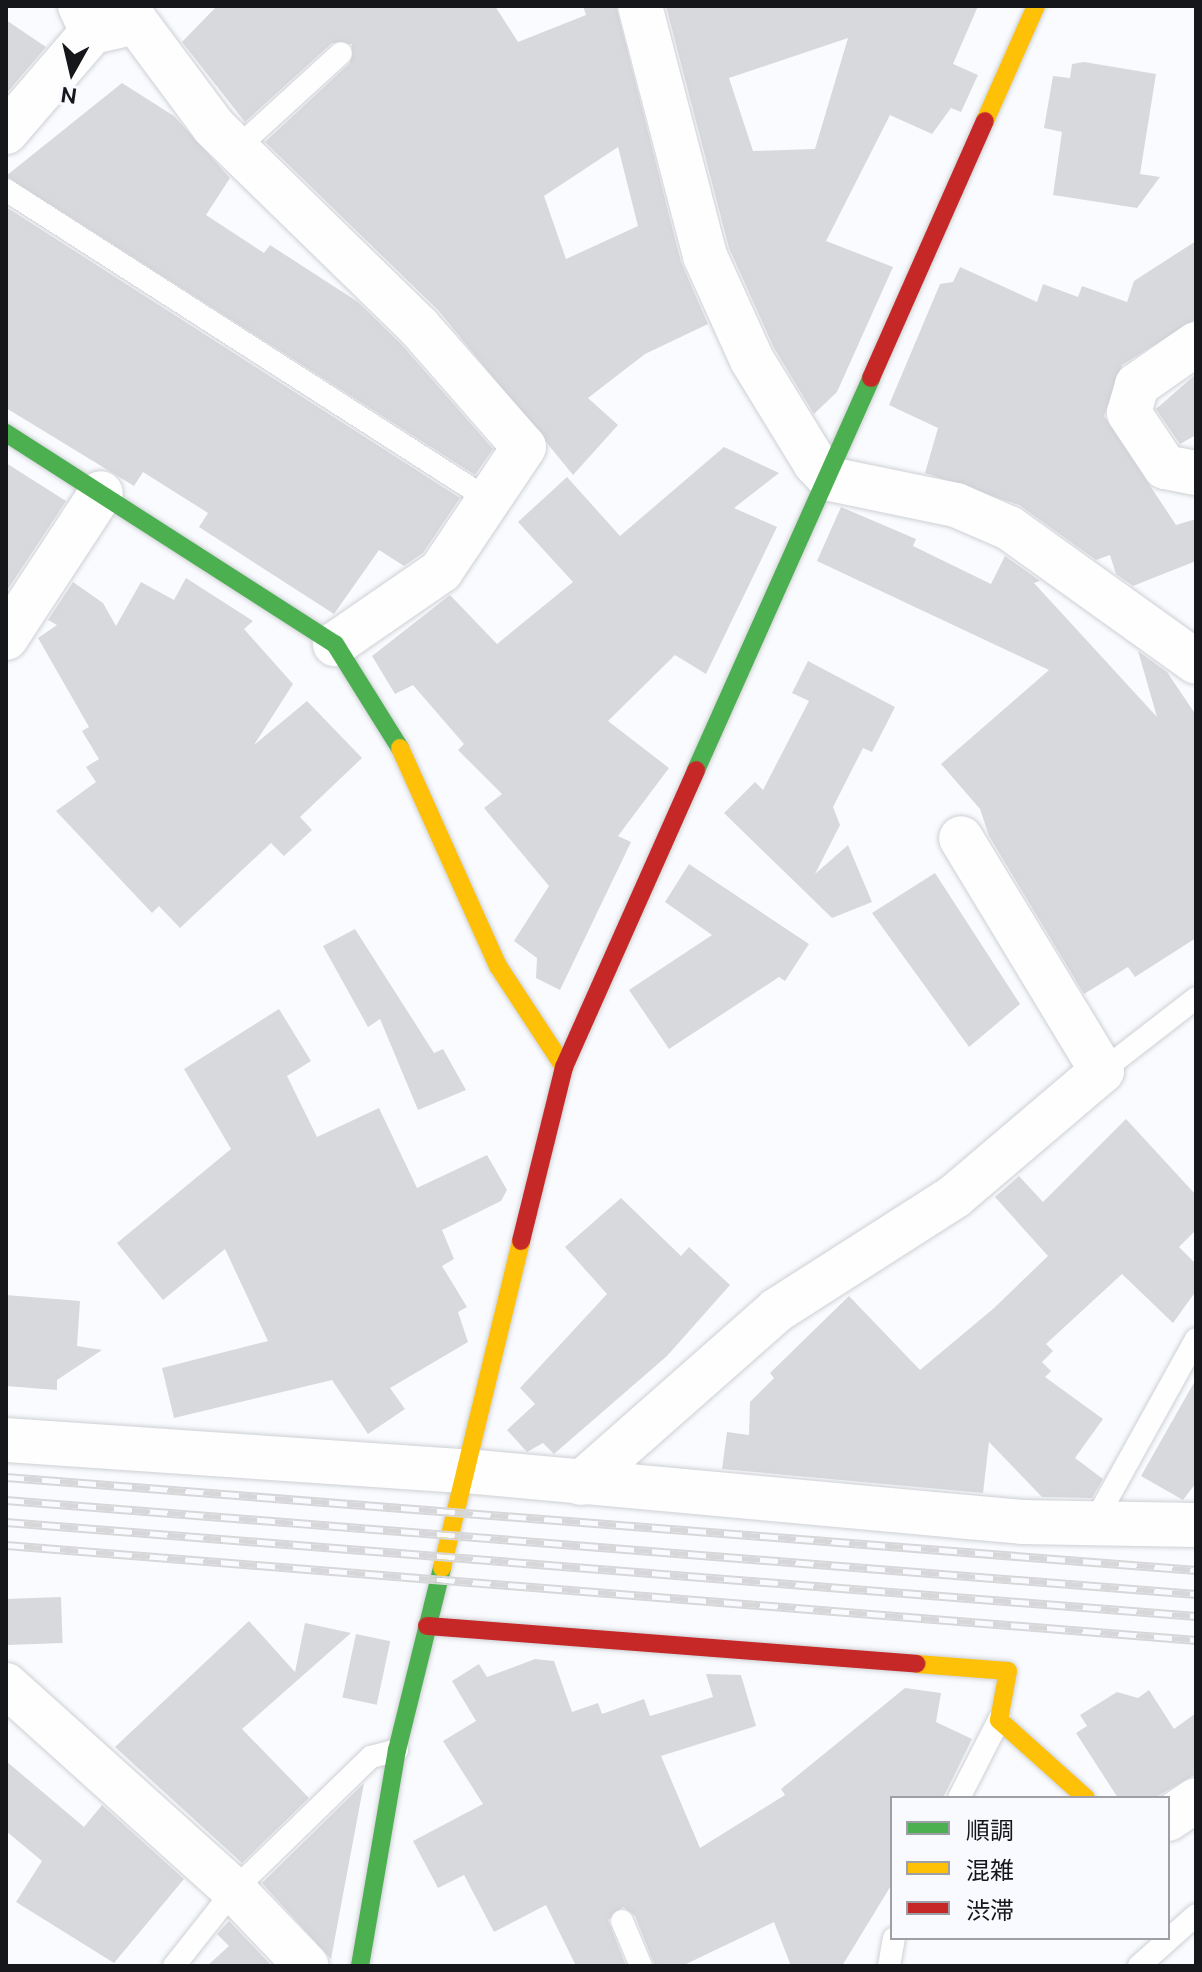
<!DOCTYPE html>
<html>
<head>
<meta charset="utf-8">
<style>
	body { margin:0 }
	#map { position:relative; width:1202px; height:1972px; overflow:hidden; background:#f9fbfe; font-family:Ubuntu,"Noto Sans JP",sans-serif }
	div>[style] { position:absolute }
	.building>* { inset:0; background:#d8d9dd; transform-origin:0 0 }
	.roads { filter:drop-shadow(0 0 2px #ced0d4) drop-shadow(0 0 2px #ced0d4) }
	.lane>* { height:22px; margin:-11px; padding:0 11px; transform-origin:11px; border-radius:11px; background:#fefeff }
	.street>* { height:44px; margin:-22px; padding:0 22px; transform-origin:22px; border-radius:22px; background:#fefeff }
	.fast>* { height:18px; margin:-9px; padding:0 9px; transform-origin:9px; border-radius:9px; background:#4caf50 }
	.slow>* { height:18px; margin:-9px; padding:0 9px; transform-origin:9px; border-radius:9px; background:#ffc107 }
	.jam>* { height:18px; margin:-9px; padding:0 9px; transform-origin:9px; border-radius:9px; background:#c62828 }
	.rail>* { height:9px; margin-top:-4.5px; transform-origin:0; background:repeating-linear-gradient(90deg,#f8faff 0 18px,#d7d7d9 0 36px); box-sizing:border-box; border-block:2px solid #d7d7d9 }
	span { translate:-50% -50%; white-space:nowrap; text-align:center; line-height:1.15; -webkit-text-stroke:6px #f8faff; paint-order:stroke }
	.frame { position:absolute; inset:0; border:8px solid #15171b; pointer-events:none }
	.legend { position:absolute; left:890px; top:1796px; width:280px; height:144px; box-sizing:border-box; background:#f8faff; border:2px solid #9d9fa4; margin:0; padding:10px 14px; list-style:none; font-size:24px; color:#15171b }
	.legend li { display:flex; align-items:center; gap:16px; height:40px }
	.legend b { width:40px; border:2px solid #9d9fa4 }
	.north { position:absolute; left:32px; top:32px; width:80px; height:80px; -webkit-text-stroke:6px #f8faff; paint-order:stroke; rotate:188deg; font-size:22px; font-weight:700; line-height:32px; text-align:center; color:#15171b }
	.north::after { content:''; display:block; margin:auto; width:28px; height:36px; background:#15171b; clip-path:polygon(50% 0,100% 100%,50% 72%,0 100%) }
</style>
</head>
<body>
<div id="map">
	<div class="building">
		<div style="clip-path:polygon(evenodd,217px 6px,495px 6px,518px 42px,586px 15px,583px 6px,616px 6px,681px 262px,708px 324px,645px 354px,588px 398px,618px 425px,573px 475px,438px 310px,265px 142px,350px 63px,352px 44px,332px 43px,245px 122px,182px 42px,217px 6px,618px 147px,638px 226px,566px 259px,544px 196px,618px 147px)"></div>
		<div style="clip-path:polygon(evenodd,666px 6px,978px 6px,953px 64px,978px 75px,961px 112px,951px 108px,932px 134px,890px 115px,826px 241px,893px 267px,837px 392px,814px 414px,774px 348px,729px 248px,666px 6px,848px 38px,815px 149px,753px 151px,729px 78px,848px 38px)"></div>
		<div style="clip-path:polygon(6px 20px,46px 47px,6px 94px)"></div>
		<div style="clip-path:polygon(1084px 62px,1156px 74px,1140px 174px,1160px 177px,1137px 208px,1053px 195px,1062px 132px,1044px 128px,1053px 76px,1070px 78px,1072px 64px)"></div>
		<div style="clip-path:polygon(122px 83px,174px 116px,230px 178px,206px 215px,264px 253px,270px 245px,358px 302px,401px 344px,493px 449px,475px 475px,6px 176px)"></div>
		<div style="clip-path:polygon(6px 207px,460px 498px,423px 553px,404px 566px,379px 550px,334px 614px,199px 527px,208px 513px,143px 472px,134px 486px,6px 408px)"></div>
		<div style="clip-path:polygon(1196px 241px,1196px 319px,1122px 365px,1104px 416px,1176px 525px,1196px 519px,1196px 561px,1133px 586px,1116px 574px,1110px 555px,1096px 560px,1019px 505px,925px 473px,938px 428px,889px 405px,940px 284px,953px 282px,960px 267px,1037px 302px,1043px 284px,1078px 297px,1082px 286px,1127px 302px,1134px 281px)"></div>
		<div style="clip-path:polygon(1196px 374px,1196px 435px,1180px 444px,1156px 409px)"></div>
		<div style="clip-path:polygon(724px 447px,779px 473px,734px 508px,777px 527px,706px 674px,675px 655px,608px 721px,669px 768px,618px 836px,631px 842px,560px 990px,536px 978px,537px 958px,514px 941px,549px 886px,484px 808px,502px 794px,458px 750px,464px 744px,413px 685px,395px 694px,372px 656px,450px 595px,497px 644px,573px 582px,518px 522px,567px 477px,620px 536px)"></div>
		<div style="clip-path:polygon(6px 463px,66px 501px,6px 592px)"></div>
		<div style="clip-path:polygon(841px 507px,916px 539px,913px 546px,991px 584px,1005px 556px,1040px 581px,1034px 583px,1157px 717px,1138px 651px,1167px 672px,1196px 715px,1196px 938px,1135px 977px,1128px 967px,1084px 994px,989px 836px,980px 809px,941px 764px,1049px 670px,817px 561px)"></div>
		<div style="clip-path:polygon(186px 578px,253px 621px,244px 629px,293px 684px,254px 745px,307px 701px,362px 758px,300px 817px,312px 830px,284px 856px,271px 843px,180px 928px,159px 906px,152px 913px,56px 811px,96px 782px,86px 767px,99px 759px,82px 731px,89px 727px,38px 638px,57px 625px,48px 620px,73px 582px,103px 603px,116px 626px,141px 582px,174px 600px)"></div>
		<div style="clip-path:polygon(808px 661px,895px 707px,872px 752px,863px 748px,833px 807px,840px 825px,815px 874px,848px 845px,872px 902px,832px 918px,724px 813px,755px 782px,763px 790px,809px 701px,792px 693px)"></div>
		<div style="clip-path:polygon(689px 864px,809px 944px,785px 981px,779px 977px,669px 1049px,629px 990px,712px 935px,665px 902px)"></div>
		<div style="clip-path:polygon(935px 873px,1020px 1004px,969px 1047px,872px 913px)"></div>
		<div style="clip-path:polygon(355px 929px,434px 1053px,443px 1049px,466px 1090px,418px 1110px,380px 1019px,368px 1027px,323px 946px)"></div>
		<div style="clip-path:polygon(279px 1009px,311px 1061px,287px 1076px,317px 1137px,379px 1108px,417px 1188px,487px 1155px,507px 1190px,501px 1201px,442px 1230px,454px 1259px,442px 1266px,467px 1307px,458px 1312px,468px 1342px,390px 1388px,405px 1409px,368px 1434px,332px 1380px,174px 1418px,162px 1368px,268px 1341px,225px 1249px,163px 1300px,117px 1243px,231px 1149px,184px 1069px)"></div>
		<div style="clip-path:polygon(1126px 1119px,1196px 1195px,1196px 1230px,1179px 1247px,1196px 1264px,1196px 1291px,1173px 1323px,1122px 1274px,1046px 1344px,1053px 1351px,1042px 1362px,1051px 1371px,1045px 1377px,1103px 1419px,1075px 1458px,1103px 1479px,1092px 1498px,1042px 1497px,989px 1442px,983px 1493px,722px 1469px,727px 1432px,749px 1435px,750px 1402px,774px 1378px,770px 1373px,849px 1296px,920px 1370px,993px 1309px,1048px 1256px,995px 1197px,1019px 1176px,1043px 1202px)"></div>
		<div style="clip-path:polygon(621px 1198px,681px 1256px,689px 1247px,730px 1285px,667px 1356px,554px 1454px,543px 1443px,527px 1452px,507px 1430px,535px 1404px,520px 1388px,607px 1294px,565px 1247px)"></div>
		<div style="clip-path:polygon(6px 1295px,80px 1301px,77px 1346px,102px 1350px,57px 1380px,57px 1390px,6px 1386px)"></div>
		<div style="clip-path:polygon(1196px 1379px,1196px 1483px,1183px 1500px,1141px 1476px)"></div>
		<div style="left:61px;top:1597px;width:46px;height:55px;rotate:88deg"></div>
		<div style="clip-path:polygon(249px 1621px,295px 1672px,305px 1623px,351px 1633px,242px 1729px,309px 1798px,242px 1863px,115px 1747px)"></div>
		<div style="left:356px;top:1634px;width:35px;height:65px;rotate:12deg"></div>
		<div style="clip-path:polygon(535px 1659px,554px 1661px,572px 1712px,598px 1703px,602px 1714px,644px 1699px,650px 1716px,713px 1697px,706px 1674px,741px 1675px,756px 1726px,661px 1756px,700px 1848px,785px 1795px,781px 1789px,905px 1688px,941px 1693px,936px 1722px,972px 1739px,943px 1798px,892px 1798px,892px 1884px,842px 1966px,791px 1966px,774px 1922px,682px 1966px,655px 1966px,635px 1916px,623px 1907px,608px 1920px,626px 1966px,576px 1966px,546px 1905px,494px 1932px,464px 1875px,438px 1888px,413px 1841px,483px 1804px,443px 1741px,476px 1721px,452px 1681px,479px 1664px,487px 1677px)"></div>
		<div style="clip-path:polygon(1149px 1690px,1174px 1729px,1196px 1713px,1196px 1774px,1154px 1798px,1118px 1798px,1076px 1733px,1087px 1726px,1080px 1715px,1117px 1692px,1138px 1698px)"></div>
		<div style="clip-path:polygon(6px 1761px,84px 1827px,102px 1805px,184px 1879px,114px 1963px,16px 1902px,42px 1861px,6px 1831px)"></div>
		<div style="clip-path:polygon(364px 1783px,345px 1884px,331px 1959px,262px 1883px)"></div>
		<div style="clip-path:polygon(229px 1921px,272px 1966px,207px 1966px,229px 1946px,217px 1934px)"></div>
	</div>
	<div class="roads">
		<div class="lane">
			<div style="left:236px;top:149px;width:142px;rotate:-42.4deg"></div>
			<div style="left:6px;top:190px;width:574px;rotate:32.69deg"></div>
			<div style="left:1102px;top:1071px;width:119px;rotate:-37.8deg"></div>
			<div style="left:1094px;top:1523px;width:210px;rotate:-61deg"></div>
			<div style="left:959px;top:1798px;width:88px;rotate:-62.9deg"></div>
			<div style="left:622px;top:1921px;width:49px;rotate:67.1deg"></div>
			<div style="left:174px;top:1966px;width:97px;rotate:-51.7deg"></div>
			<div style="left:234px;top:1890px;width:191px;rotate:-44.2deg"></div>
			<div style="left:371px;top:1757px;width:27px;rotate:-15deg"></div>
			<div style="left:889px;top:1966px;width:28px;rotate:-80deg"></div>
			<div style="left:1139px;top:1966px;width:76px;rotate:-41.8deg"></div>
		</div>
		<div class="street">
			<div style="left:80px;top:6px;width:29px;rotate:65deg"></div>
			<div style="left:92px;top:32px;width:45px;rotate:-12.8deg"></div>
			<div style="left:136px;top:22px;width:131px;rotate:53.4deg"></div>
			<div style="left:214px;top:127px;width:286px;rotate:44.3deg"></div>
			<div style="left:419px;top:327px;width:159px;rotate:48.8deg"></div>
			<div style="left:524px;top:447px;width:149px;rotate:123.8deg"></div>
			<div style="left:441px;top:571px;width:129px;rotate:145.4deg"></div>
			<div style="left:640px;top:6px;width:258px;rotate:75.4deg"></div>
			<div style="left:705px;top:256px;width:114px;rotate:65.7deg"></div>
			<div style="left:752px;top:360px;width:121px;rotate:58.5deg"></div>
			<div style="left:815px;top:463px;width:22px;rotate:47deg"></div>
			<div style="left:830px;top:479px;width:129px;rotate:11.7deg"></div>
			<div style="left:956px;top:505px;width:58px;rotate:23.5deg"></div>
			<div style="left:1009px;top:528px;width:230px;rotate:35.6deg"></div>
			<div style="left:6px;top:132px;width:132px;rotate:-49.3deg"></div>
			<div style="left:1196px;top:344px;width:72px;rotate:145.2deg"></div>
			<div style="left:1137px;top:385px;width:29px;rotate:106deg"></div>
			<div style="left:1129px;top:413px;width:65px;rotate:56.3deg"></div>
			<div style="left:1165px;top:467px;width:32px;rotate:11deg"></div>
			<div style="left:6px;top:638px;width:173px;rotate:-56.8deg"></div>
			<div style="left:6px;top:1440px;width:461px;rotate:3.9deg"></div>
			<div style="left:466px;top:1471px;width:558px;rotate:5.24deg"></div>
			<div style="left:1022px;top:1522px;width:174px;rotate:1deg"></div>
			<div style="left:581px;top:1483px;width:261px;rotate:-41.4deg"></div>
			<div style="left:777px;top:1310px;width:211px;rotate:-32.6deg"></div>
			<div style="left:955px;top:1196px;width:193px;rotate:-40.4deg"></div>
			<div style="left:1102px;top:1071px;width:272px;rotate:-121.2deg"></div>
			<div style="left:6px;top:1685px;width:307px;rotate:42deg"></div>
			<div style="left:234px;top:1890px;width:105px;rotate:46.2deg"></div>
			<div style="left:1168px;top:1819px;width:34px;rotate:-34deg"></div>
		</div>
		<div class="fast">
			<div style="left:6px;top:433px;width:391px;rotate:32.7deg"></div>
			<div style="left:335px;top:644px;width:123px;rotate:58deg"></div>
			<div style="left:696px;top:770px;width:429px;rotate:-65.9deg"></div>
			<div style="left:360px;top:1966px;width:219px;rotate:-80.3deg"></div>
			<div style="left:397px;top:1750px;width:187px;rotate:-76.1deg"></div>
		</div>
		<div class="slow">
			<div style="left:985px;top:121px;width:126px;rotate:-66.1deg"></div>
			<div style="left:400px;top:748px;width:239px;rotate:65.8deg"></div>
			<div style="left:498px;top:966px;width:121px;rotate:56.8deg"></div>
			<div style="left:442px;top:1568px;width:336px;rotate:-76.4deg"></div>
			<div style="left:917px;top:1664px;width:91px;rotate:4.4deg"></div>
			<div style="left:1008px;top:1671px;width:50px;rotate:100.4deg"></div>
			<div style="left:999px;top:1720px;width:117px;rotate:41.9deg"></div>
		</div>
		<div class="jam">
			<div style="left:871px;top:378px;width:281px;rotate:-66.1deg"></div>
			<div style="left:521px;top:1241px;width:179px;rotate:-76.1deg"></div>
			<div style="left:564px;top:1067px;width:325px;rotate:-66deg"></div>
			<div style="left:427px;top:1626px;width:491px;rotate:4.4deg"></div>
		</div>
	</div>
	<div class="rail">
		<div style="left:6px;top:1477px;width:1194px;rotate:4.47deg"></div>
		<div style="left:6px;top:1500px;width:1194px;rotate:4.52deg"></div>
		<div style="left:6px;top:1522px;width:1194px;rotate:4.52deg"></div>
		<div style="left:6px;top:1545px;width:1194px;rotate:4.56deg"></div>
	</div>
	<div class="frame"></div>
	<ul class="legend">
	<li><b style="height:10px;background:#4caf50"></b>順調</li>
	<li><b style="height:10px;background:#ffc107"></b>混雑</li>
	<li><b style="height:10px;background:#c62828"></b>渋滞</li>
	</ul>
	<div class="north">N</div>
</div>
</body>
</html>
